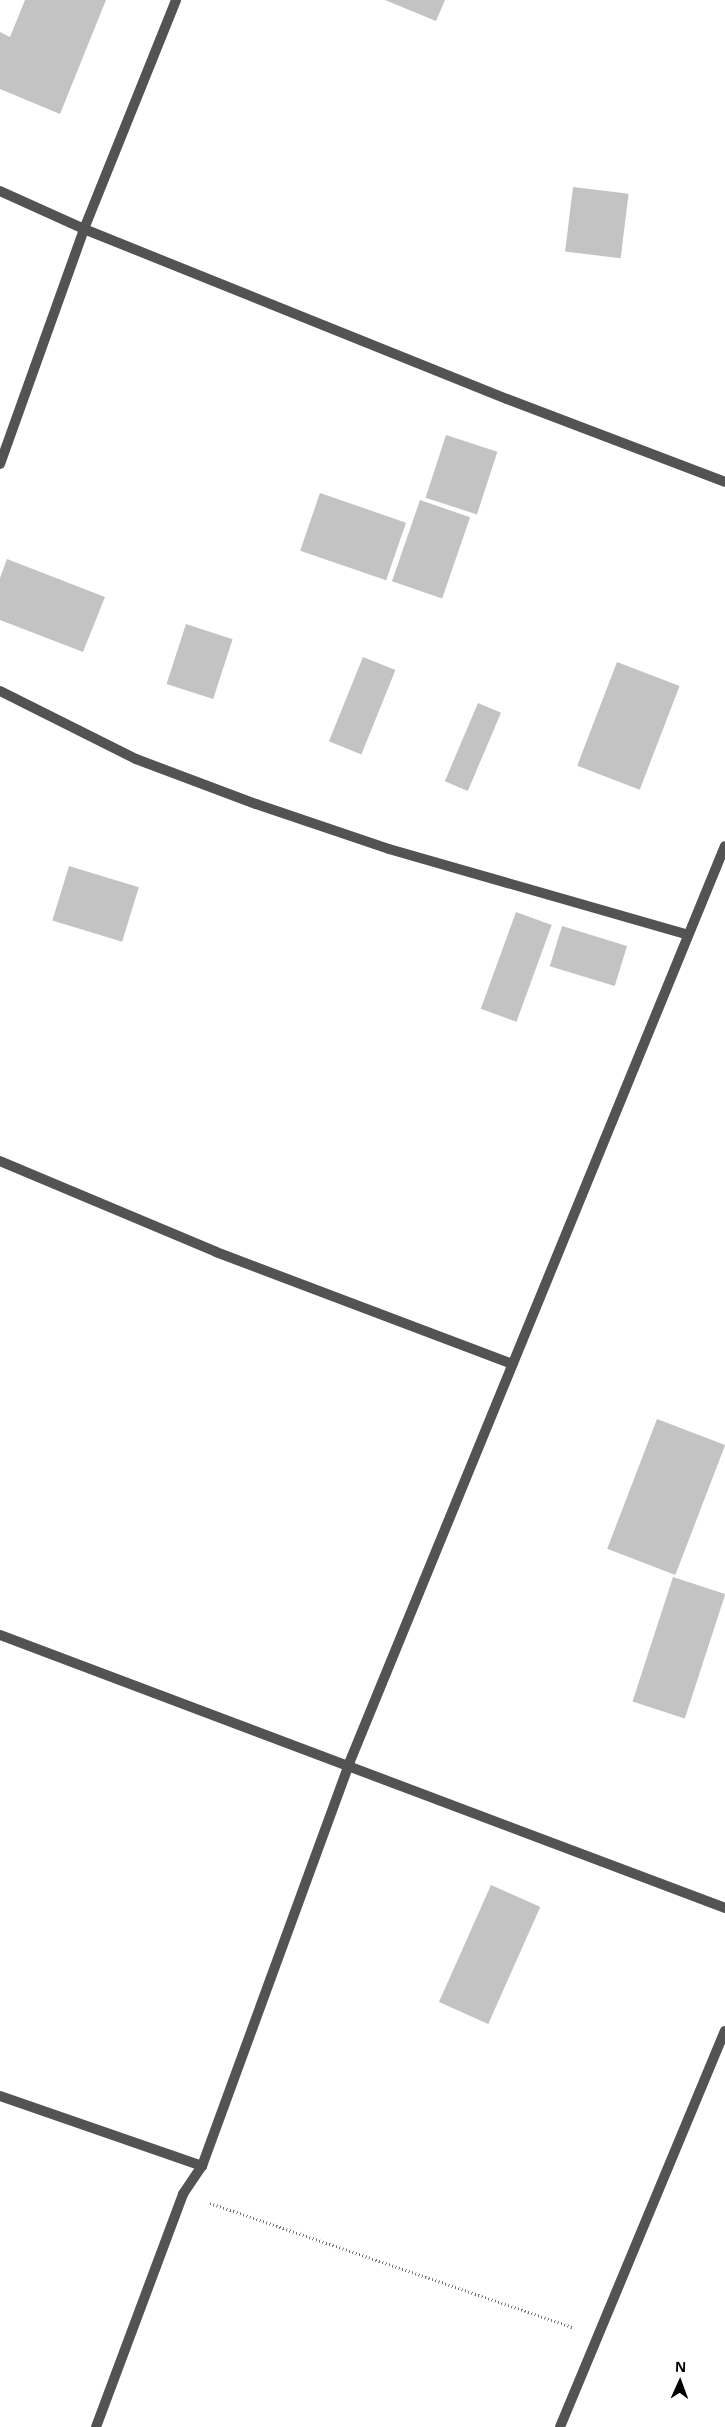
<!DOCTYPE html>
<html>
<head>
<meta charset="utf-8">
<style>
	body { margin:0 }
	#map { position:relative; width:725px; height:2427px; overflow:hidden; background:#fff; font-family:"Open Sans",sans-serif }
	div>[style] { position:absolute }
	.building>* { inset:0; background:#c3c3c3; transform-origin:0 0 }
	.path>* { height:3px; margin-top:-1.5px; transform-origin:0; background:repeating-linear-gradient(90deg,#757575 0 1px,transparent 0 3.5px) }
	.minor>* { height:10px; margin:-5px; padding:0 5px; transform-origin:5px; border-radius:5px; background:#535353 }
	span { translate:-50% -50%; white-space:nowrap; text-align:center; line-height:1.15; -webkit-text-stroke:4px #fff; paint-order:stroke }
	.north { position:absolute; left:655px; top:2357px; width:50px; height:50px; -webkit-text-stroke:4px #fff; paint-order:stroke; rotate:2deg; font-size:14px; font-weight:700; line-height:20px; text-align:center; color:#000 }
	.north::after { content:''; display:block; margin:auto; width:18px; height:22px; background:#000; clip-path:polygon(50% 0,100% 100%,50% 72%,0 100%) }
</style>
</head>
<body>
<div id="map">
	<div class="building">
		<div style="clip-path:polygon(25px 0,106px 0,60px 114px,0 89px,0 32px,10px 37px)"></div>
		<div style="clip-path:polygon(385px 0,445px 0,436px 21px)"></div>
		<div style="left:573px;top:187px;width:56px;height:65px;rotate:7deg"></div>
		<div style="left:446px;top:435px;width:54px;height:66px;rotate:18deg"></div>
		<div style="left:320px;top:493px;width:91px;height:61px;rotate:19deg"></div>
		<div style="left:420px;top:500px;width:53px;height:86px;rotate:19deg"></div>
		<div style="clip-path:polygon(7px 559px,105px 597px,83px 652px,0 620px,0 578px)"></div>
		<div style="left:186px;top:624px;width:49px;height:63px;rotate:18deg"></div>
		<div style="left:363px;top:657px;width:35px;height:91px;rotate:22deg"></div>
		<div style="left:617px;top:662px;width:67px;height:111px;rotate:21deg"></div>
		<div style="left:478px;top:703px;width:25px;height:85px;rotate:23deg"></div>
		<div style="left:69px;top:866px;width:73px;height:57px;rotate:17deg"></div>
		<div style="left:516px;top:912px;width:38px;height:103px;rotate:20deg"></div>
		<div style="left:562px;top:926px;width:68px;height:42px;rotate:17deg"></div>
		<div style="left:657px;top:1419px;width:73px;height:139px;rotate:21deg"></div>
		<div style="left:673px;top:1577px;width:55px;height:131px;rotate:18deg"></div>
		<div style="left:491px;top:1885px;width:54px;height:128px;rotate:24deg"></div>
	</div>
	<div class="path">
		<div style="left:210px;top:2203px;width:384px;rotate:18.9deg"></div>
	</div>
	<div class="minor">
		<div style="left:0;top:191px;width:92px;rotate:24.3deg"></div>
		<div style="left:84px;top:229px;width:456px;rotate:21.9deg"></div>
		<div style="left:507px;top:399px;width:233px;rotate:20.8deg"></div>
		<div style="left:0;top:464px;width:250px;rotate:-70.3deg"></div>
		<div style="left:84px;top:229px;width:247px;rotate:-68.1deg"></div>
		<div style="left:0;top:691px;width:152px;rotate:26.6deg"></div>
		<div style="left:136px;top:759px;width:128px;rotate:20.6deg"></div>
		<div style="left:256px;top:804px;width:140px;rotate:18.7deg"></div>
		<div style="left:389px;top:849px;width:311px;rotate:16deg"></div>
		<div style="left:0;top:1161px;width:234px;rotate:22.8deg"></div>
		<div style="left:216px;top:1252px;width:317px;rotate:20.7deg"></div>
		<div style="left:0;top:1635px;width:775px;rotate:20.63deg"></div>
		<div style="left:0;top:2096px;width:214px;rotate:19.1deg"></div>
		<div style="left:96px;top:2427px;width:249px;rotate:-69.5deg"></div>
		<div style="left:183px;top:2194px;width:34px;rotate:-56deg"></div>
		<div style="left:202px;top:2166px;width:426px;rotate:-69.9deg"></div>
		<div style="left:348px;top:1766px;width:994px;rotate:-67.72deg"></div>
		<div style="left:560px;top:2427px;width:429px;rotate:-67.4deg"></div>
	</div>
	<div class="north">N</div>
</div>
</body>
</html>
